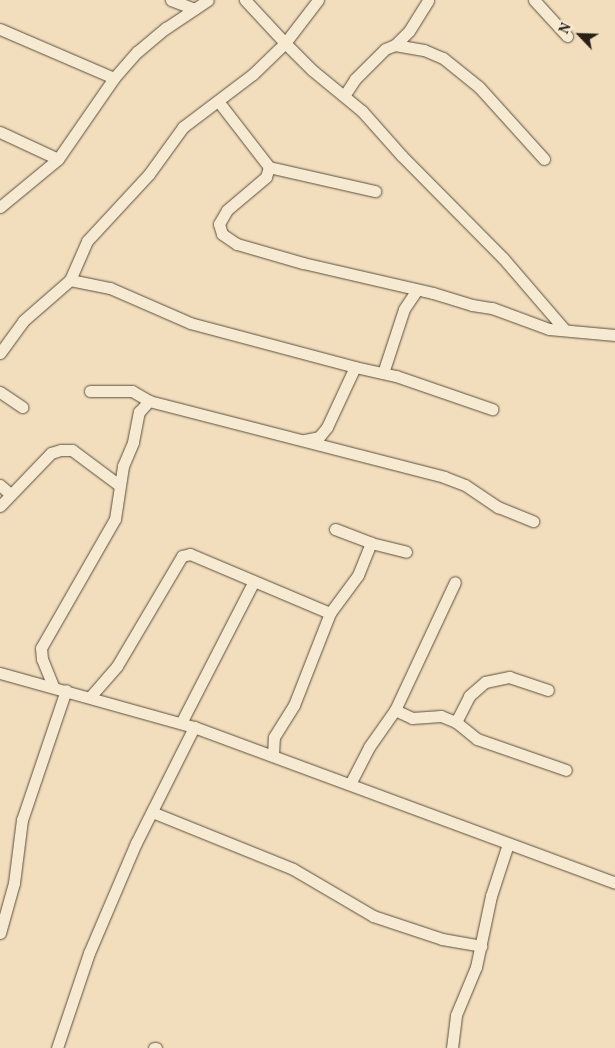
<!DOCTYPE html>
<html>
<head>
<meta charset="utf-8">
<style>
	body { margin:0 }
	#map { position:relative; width:615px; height:1048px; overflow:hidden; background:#f2debc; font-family:Vollkorn,serif }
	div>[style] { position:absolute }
	.roads { filter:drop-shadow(0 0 1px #5b4f40) drop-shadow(0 0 1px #5b4f40) }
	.minor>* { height:11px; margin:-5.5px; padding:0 5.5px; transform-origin:5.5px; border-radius:5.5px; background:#f7ead3 }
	span { translate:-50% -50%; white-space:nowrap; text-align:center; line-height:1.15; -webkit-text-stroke:4px #f7ead3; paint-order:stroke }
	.north { position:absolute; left:555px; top:10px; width:50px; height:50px; -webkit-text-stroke:4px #f7ead3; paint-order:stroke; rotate:294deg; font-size:14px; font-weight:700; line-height:20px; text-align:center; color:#291f17 }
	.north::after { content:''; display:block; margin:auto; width:18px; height:22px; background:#291f17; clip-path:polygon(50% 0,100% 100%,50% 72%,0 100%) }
</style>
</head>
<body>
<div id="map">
	<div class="roads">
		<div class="minor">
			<div style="left:171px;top:0;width:25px;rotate:21deg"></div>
			<div style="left:318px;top:0;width:54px;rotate:127.5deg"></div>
			<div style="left:285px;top:43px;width:38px;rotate:45deg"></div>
			<div style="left:312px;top:70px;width:65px;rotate:39.4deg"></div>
			<div style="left:362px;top:111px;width:60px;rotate:48.4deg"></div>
			<div style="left:402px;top:156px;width:144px;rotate:45.3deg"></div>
			<div style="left:503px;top:258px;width:95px;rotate:49.3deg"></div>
			<div style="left:534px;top:0;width:49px;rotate:47.5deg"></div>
			<div style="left:0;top:29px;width:124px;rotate:23.3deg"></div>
			<div style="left:395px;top:45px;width:20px;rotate:-45deg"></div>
			<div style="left:409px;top:31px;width:36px;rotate:-58deg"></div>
			<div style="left:344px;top:96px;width:20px;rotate:-57deg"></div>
			<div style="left:355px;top:79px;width:42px;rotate:-45deg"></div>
			<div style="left:385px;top:49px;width:11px;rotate:-22deg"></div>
			<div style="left:395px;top:45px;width:29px;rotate:10deg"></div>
			<div style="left:424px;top:50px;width:21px;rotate:23deg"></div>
			<div style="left:443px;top:58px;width:46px;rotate:38.9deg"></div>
			<div style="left:479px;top:87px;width:97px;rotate:47.9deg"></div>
			<div style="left:218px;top:101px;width:83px;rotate:52.3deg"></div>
			<div style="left:269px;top:167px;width:10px;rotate:107deg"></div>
			<div style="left:266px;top:177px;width:51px;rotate:139.8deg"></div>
			<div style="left:227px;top:210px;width:16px;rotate:120deg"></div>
			<div style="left:219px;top:224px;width:10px;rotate:73deg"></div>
			<div style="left:222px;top:234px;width:18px;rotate:34deg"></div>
			<div style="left:237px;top:244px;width:69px;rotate:16.1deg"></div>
			<div style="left:303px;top:263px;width:133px;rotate:13deg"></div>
			<div style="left:433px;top:293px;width:41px;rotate:17.1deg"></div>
			<div style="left:472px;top:305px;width:20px;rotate:9deg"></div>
			<div style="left:492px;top:308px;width:61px;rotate:20.2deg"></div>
			<div style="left:549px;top:329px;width:66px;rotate:5.2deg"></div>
			<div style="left:0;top:132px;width:64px;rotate:25deg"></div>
			<div style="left:269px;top:167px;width:109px;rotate:12.8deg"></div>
			<div style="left:0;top:207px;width:75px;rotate:-39.6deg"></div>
			<div style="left:58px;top:159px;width:98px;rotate:-55.3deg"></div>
			<div style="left:114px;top:78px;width:35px;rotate:-49deg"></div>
			<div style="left:137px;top:52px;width:38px;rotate:-40deg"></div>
			<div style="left:166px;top:28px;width:50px;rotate:-33.7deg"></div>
			<div style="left:70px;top:280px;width:41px;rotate:11.3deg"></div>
			<div style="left:110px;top:288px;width:87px;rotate:23.6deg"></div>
			<div style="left:190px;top:323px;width:171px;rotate:14.9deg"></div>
			<div style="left:0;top:353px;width:39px;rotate:-54deg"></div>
			<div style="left:23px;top:321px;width:62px;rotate:-41.1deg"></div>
			<div style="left:70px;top:280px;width:43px;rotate:-66.4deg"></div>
			<div style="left:87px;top:241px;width:91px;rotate:-47.2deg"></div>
			<div style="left:149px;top:174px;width:58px;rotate:-54.1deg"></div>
			<div style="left:183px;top:127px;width:88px;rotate:-37.1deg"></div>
			<div style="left:253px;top:74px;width:45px;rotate:-44.1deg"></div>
			<div style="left:285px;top:43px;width:59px;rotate:-132.9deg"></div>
			<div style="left:383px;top:373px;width:67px;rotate:-71.8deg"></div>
			<div style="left:404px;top:309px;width:23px;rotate:-56deg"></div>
			<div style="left:90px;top:391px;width:42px"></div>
			<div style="left:132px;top:391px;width:20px;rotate:30deg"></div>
			<div style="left:0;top:392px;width:27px;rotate:34deg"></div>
			<div style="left:305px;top:440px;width:14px;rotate:-12deg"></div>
			<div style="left:319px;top:437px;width:13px;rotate:-51deg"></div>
			<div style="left:327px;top:427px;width:66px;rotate:-65deg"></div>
			<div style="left:355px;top:367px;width:42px;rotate:12.4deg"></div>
			<div style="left:396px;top:376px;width:102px;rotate:19deg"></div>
			<div style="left:0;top:485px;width:13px;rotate:42deg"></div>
			<div style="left:0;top:506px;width:74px;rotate:-46.1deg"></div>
			<div style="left:51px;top:453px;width:10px;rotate:-17deg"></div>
			<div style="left:61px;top:450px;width:11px"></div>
			<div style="left:72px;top:450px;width:59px;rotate:36.7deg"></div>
			<div style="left:335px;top:529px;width:39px;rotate:21deg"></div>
			<div style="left:371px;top:543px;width:36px;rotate:14deg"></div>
			<div style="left:0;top:673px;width:201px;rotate:15.6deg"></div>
			<div style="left:194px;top:727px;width:449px;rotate:20.3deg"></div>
			<div style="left:53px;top:686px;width:29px;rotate:-112deg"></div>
			<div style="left:42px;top:659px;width:11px;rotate:-95deg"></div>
			<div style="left:41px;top:648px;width:149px;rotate:-60.2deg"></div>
			<div style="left:115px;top:519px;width:54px;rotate:-81.4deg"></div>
			<div style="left:123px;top:466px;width:26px;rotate:-67deg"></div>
			<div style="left:133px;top:442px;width:31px;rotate:-79deg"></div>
			<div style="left:139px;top:412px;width:15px;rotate:-48deg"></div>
			<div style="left:149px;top:401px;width:305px;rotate:14.4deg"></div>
			<div style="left:444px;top:477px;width:22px;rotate:21deg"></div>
			<div style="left:465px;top:485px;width:40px;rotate:34deg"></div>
			<div style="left:498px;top:507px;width:38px;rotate:22deg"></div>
			<div style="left:90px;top:697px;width:41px;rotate:-48.9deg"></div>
			<div style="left:117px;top:666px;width:128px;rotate:-59.4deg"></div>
			<div style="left:182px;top:556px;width:8px;rotate:-14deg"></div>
			<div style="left:190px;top:554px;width:152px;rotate:22.9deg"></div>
			<div style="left:395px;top:710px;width:19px;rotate:25deg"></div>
			<div style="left:412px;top:718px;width:29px;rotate:-4deg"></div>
			<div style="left:441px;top:716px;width:16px;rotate:22deg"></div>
			<div style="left:456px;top:722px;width:27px;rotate:39deg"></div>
			<div style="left:477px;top:739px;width:94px;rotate:19.2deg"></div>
			<div style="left:456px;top:722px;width:29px;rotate:-63deg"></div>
			<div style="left:469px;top:696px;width:21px;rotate:-41deg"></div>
			<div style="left:485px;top:682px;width:25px;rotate:-12deg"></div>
			<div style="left:509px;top:677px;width:41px;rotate:18.4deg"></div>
			<div style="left:181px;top:723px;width:157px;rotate:-62.8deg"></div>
			<div style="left:273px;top:755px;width:18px;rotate:-87deg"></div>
			<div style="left:274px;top:737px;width:38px;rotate:-58deg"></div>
			<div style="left:294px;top:705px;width:99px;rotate:-68.6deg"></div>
			<div style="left:330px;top:613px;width:47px;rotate:-53.6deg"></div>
			<div style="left:358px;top:575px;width:35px;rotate:-68deg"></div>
			<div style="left:350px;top:784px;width:42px;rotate:-62.8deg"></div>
			<div style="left:369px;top:747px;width:45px;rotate:-54.9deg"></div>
			<div style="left:395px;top:710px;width:141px;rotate:-64.9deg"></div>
			<div style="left:152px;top:812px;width:152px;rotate:22deg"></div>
			<div style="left:293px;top:869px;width:93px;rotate:30.4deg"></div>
			<div style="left:373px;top:916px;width:73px;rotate:18.4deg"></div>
			<div style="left:442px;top:939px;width:40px;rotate:10deg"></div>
			<div style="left:0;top:933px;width:52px;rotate:-74.4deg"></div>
			<div style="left:14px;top:883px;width:64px;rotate:-82.8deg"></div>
			<div style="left:22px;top:820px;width:137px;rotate:-71.3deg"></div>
			<div style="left:57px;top:1048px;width:100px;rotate:-71.4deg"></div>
			<div style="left:89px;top:953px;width:120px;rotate:-66.9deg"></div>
			<div style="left:136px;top:843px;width:130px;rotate:-63.4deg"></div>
			<div style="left:154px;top:1048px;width:2px"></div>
			<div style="left:452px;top:1048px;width:33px;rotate:-83deg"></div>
			<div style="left:456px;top:1015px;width:52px;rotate:-67.4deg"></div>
			<div style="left:476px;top:967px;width:73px;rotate:-78.1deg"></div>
			<div style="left:491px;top:896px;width:55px;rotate:-71.9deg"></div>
		</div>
	</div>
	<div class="north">N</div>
</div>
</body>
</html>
